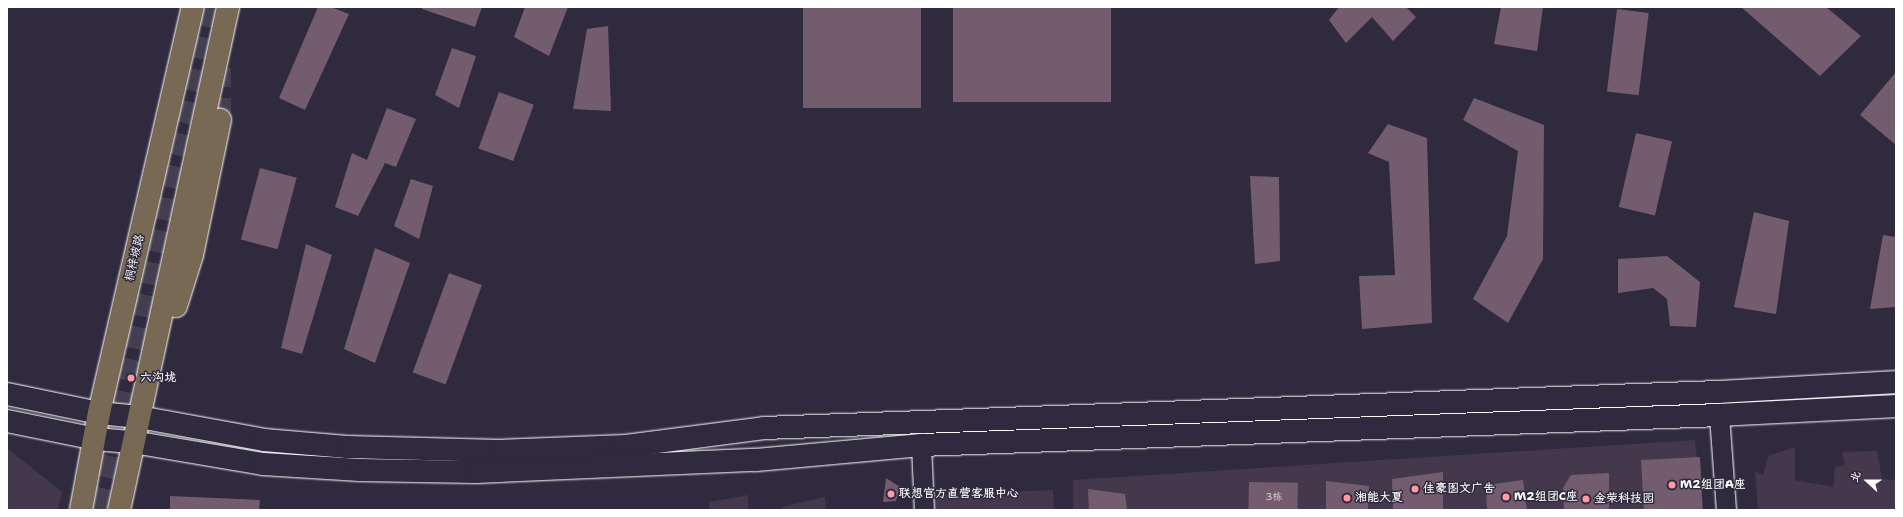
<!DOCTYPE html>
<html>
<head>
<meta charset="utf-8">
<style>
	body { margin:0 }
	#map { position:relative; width:1903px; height:517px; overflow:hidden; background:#2f2a3d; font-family:"Shantell Sans","LXGW WenKai TC",sans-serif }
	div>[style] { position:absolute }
	.built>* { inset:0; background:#44394c }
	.building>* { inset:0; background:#745c6f; transform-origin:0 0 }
	.primary-tunnel>* { height:22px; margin-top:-11px; transform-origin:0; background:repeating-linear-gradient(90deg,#443f50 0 22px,transparent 0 33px) }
	.roads { filter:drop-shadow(0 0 1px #fff) drop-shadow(0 0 1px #fff) }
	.minor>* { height:19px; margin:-9.5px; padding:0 9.5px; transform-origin:9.5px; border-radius:9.5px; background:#2f2a3d }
	.secondary>* { height:22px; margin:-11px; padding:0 11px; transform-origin:11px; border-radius:11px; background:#2f2a3d }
	.primary>* { height:22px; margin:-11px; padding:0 11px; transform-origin:11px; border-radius:11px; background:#786954 }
	.dots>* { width:11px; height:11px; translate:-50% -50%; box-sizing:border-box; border:2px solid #2f2a3d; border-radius:50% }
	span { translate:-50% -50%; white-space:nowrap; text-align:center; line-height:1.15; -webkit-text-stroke:3px #2f2a3d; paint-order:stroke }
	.number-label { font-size:10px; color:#dcd6db }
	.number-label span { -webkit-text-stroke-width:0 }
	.street-label { font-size:12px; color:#fff }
	.poi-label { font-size:12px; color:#fff; font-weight:700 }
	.left { translate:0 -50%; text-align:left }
	.frame { position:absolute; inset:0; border:8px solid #fff; pointer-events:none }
	.north { position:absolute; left:1847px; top:461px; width:40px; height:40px; -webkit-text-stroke:3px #2f2a3d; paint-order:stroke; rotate:291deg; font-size:11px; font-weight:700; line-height:16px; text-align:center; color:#fff }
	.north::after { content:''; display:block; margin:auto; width:14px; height:18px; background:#fff; clip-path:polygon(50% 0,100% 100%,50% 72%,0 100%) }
</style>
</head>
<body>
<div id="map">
	<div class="built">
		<div style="clip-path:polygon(1695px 440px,1702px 510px,1073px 510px,1073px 480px)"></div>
		<div style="clip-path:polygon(1795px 447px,1795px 480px,1833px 487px,1835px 467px,1845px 465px,1842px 452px,1877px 451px,1882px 479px,1896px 480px,1896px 510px,1758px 510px,1755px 471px,1763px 476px,1768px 456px)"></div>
		<div style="clip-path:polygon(7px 448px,62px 492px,58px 510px,7px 510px)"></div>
		<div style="clip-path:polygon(1053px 490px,1054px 510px,930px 510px,927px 495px)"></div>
		<div style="clip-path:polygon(748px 495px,748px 510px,709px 510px,709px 502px)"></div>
		<div style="clip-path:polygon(825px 497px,826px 510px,782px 510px,782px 507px)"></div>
	</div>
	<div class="building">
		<div style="clip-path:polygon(318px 7px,331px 7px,349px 14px,305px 110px,279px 98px)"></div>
		<div style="clip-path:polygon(422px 7px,482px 7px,475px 27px,422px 9px)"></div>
		<div style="clip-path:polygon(525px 7px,568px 7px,549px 56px,514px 37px)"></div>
		<div style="left:803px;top:7px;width:118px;height:101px"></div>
		<div style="left:953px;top:7px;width:158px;height:95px"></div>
		<div style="clip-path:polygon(1339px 7px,1406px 7px,1416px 17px,1393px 41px,1372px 17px,1346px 43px,1329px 20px)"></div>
		<div style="clip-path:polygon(1501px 7px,1543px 7px,1537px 51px,1494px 44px)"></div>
		<div style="clip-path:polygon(1741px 7px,1826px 7px,1861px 36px,1820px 76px)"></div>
		<div style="left:1617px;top:9px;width:32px;height:83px;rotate:7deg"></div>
		<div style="clip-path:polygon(608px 26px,611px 111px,573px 109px,587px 29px)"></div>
		<div style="clip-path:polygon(452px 48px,476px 56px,459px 108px,435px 95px)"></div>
		<div style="clip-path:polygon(1896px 72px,1896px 145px,1860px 115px)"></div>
		<div style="left:499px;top:92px;width:37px;height:60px;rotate:20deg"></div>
		<div style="clip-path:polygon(1474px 98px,1544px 125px,1543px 259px,1508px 323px,1473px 299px,1507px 236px,1518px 151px,1463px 120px)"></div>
		<div style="clip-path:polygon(387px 108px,416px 119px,396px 167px,385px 163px,358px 216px,335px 207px,352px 153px,367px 160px)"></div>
		<div style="clip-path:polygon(1388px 124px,1427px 138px,1432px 323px,1362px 329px,1359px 276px,1395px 275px,1389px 162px,1368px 153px)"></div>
		<div style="left:1636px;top:133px;width:37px;height:76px;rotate:13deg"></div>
		<div style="left:260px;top:168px;width:38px;height:74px;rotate:15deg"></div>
		<div style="clip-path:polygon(1250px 176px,1279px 177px,1280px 261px,1255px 264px)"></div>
		<div style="clip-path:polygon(411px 179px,433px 186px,419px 239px,394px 226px)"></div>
		<div style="clip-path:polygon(1754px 212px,1789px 221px,1776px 314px,1734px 307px)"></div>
		<div style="clip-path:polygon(1883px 235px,1896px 237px,1896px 307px,1870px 309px)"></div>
		<div style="clip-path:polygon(306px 244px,332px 255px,302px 354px,281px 348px)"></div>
		<div style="clip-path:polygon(375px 248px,410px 263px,375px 363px,344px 349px)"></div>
		<div style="clip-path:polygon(1667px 256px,1700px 282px,1696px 327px,1670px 326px,1667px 299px,1653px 288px,1618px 293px,1618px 259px)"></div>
		<div style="left:449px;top:273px;width:35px;height:106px;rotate:20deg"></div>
		<div style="left:1700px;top:457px;width:53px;height:59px;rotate:87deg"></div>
		<div style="clip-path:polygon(1443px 472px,1443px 510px,1393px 510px,1392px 479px)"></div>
		<div style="clip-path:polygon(1609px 473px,1609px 510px,1564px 510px,1563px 488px,1571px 475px)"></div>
		<div style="clip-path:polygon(886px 478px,900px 487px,896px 501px,883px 502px)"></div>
		<div style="clip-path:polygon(1523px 480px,1527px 510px,1487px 510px,1486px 485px)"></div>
		<div style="clip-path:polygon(1326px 481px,1369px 486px,1368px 510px,1326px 510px)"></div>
		<div style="left:1249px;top:482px;width:49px;height:28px;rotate:1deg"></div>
		<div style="clip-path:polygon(1088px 489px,1125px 494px,1127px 510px,1089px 510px)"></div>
		<div style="clip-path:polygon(170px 496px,260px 500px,259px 510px,170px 510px)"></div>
	</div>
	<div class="primary-tunnel">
		<div style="left:220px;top:120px;width:52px;rotate:-90deg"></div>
		<div style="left:100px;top:510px;width:514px;rotate:-77.99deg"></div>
	</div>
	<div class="roads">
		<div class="minor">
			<div style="left:1719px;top:415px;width:95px;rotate:85.8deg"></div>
			<div style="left:921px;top:445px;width:65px;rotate:87.4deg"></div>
		</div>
		<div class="secondary">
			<div style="left:7px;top:394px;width:94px;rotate:11.7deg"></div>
			<div style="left:99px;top:413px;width:40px;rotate:5.7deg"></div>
			<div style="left:139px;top:417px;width:127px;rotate:10.4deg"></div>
			<div style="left:264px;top:440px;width:83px;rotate:4.8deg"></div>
			<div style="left:347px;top:447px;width:153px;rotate:1.5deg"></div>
			<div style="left:500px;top:451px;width:126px;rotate:-2.3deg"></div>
			<div style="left:626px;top:446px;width:139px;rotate:-7.4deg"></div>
			<div style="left:764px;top:428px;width:955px;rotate:-2.16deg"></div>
			<div style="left:1718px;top:392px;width:178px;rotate:-3.2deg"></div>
			<div style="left:7px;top:421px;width:91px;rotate:11.4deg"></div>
			<div style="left:96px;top:439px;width:37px;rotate:5deg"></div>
			<div style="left:133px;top:442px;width:132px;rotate:9.6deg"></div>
			<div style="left:263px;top:464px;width:97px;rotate:3.5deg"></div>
			<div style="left:360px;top:470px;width:116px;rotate:1deg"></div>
			<div style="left:476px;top:472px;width:280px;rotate:-2.5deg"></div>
			<div style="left:756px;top:460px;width:166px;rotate:-5.2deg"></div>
			<div style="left:921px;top:445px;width:799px;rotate:-2.15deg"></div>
			<div style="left:1719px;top:415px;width:177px;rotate:-2.9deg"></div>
		</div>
		<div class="primary">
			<div style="left:176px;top:306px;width:53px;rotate:-72.6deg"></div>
			<div style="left:192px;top:255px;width:138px;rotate:-78.3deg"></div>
			<div style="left:81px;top:510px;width:99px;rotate:-79.5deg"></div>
			<div style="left:99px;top:413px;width:417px;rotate:-77deg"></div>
			<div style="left:119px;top:510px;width:515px;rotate:-77.77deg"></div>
		</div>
	</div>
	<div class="dots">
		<div style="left:131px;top:378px;background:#ff9aa2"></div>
		<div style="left:1672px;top:485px;background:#ff9aa2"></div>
		<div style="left:1415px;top:489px;background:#ff9aa2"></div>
		<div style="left:891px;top:494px;background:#ff9aa2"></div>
		<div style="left:1506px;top:497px;background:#ff9aa2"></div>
		<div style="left:1347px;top:498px;background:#ff9aa2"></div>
		<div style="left:1586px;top:499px;background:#ff9aa2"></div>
	</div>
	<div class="number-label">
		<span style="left:1274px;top:497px">3栋</span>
	</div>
	<div class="street-label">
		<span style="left:135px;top:258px;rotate:-77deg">桐梓坡路</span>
	</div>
	<div class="poi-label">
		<span class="left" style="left:140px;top:378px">六沟垅</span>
		<span class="left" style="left:1680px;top:485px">M2组团A座</span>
		<span class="left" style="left:1423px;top:489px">佳豪图文广告</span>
		<span class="left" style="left:899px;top:494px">联想官方直营客服中心</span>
		<span class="left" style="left:1514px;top:497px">M2组团C座</span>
		<span class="left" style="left:1355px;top:498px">湘能大夏</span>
		<span class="left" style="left:1594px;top:499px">金荣科技园</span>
	</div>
	<div class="frame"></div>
	<div class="north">北</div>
</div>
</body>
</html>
